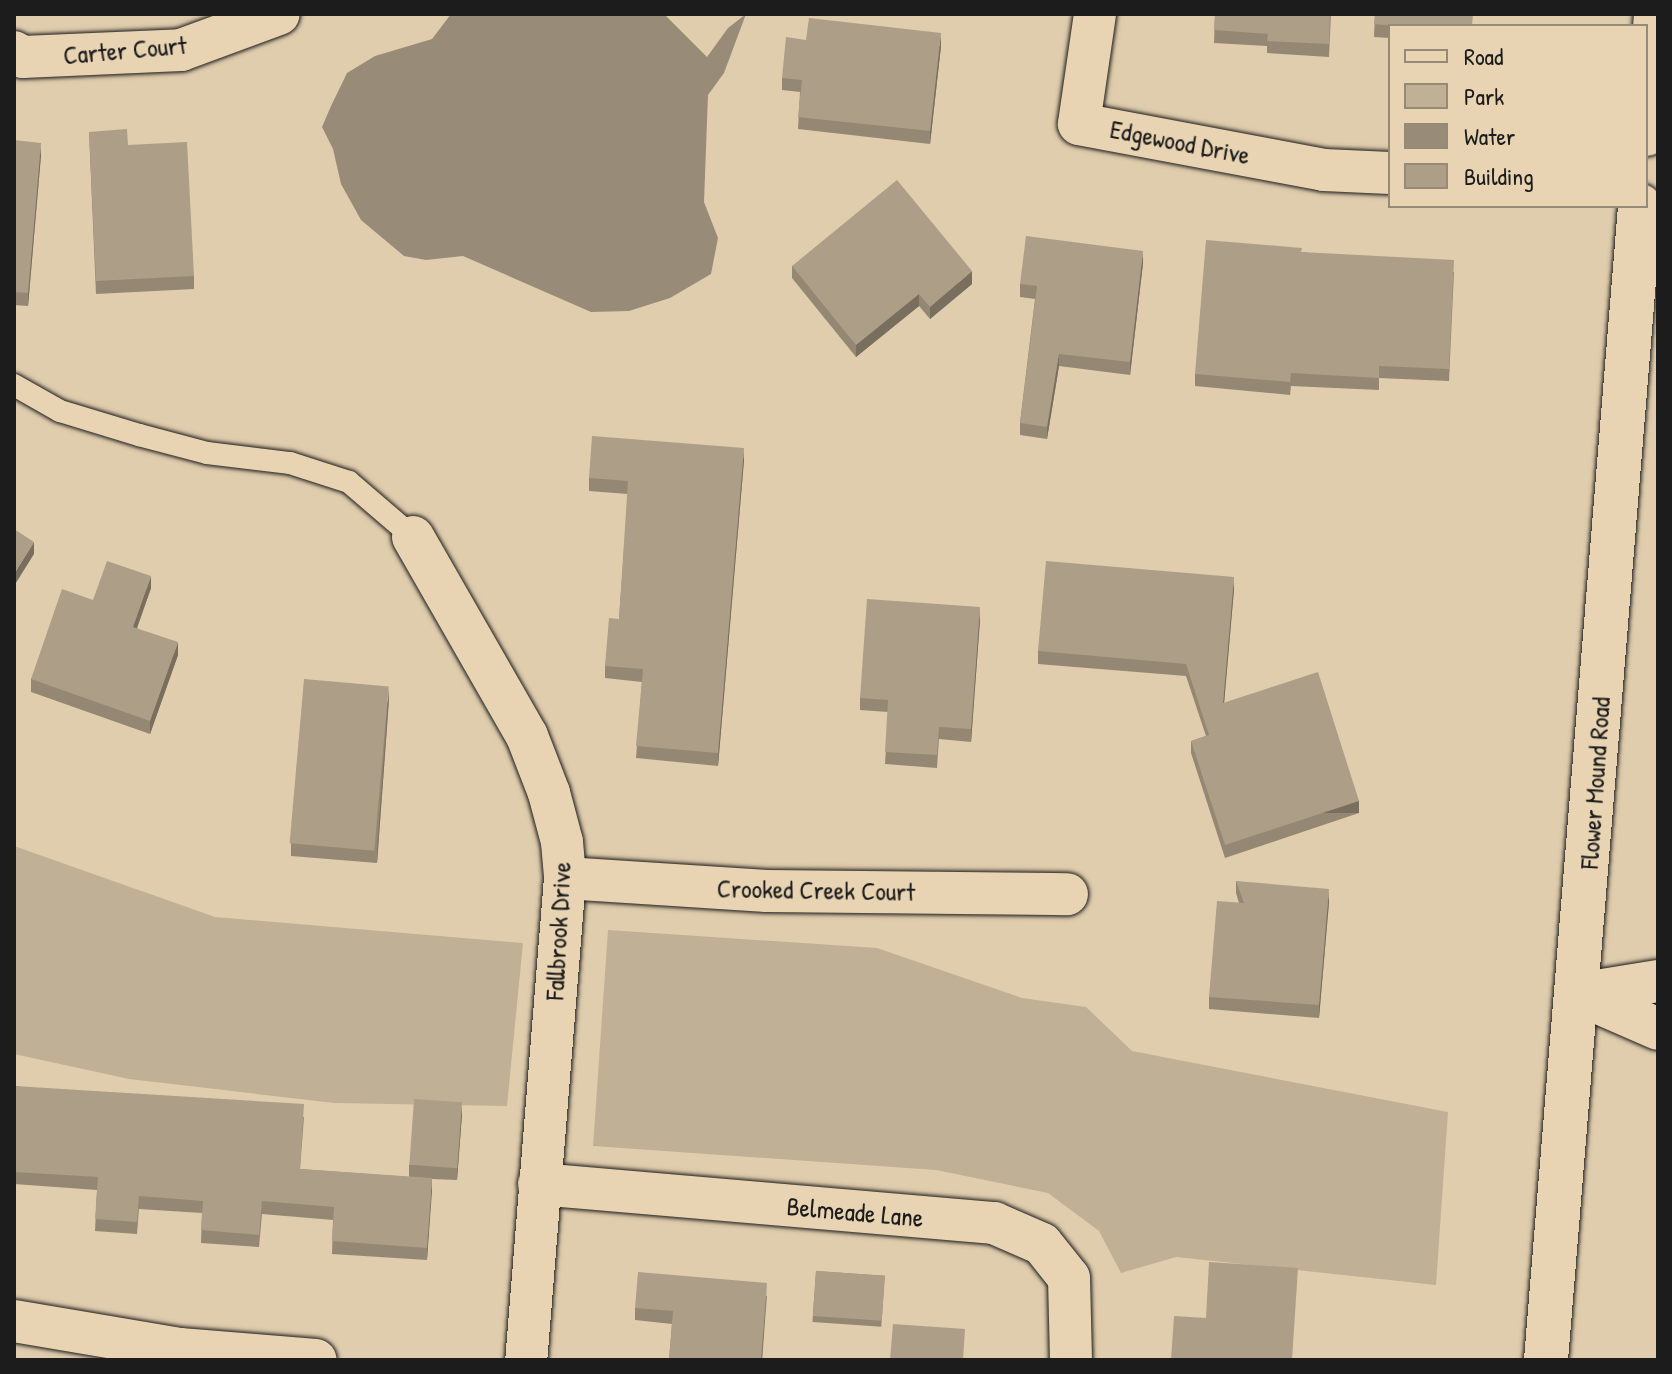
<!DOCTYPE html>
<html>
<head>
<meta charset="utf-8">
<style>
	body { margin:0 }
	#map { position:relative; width:1672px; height:1374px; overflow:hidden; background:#e0cdad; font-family:"Patrick Hand",sans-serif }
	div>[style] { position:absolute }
	.green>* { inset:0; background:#c0b095 }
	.water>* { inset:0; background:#988c78 }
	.roads { filter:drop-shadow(0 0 2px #1c1c1c) drop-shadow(0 0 2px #1c1c1c) }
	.service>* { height:22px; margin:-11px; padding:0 11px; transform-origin:11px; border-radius:11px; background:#e8d4b3 }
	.minor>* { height:42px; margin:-21px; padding:0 21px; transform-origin:21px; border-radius:21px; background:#e8d4b3 }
	.primary>* { height:44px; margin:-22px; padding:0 22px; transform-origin:22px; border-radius:22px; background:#e8d4b3 }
	.wall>* { inset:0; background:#948874; transform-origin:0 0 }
	.shaded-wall>* { inset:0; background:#786f5e; transform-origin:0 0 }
	.building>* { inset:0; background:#ac9e87; transform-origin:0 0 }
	span { translate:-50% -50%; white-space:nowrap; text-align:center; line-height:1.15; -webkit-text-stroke:7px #e8d4b3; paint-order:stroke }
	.street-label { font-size:26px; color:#1c1c1c }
	.frame { position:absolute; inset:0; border:16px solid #1c1c1c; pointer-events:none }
	.legend { position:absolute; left:1388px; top:24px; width:260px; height:184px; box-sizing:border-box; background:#e8d4b3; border:2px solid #968a77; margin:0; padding:10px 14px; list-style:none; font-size:24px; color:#1c1c1c }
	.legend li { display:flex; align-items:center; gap:16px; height:40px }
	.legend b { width:40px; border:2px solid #968a77 }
</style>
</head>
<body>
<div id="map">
	<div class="green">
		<div style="clip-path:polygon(14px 846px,215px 917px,523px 943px,507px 1106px,334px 1103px,129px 1079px,14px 1054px)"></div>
		<div style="clip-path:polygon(608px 930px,877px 948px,1022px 998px,1086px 1007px,1132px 1051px,1448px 1112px,1436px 1285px,1176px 1257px,1121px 1273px,1099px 1231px,1048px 1193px,936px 1170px,593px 1146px)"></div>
	</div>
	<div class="water">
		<div style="clip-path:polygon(451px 14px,664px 14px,707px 57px,728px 28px,746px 14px,724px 73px,708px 95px,704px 202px,718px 238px,711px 274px,670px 298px,629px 311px,591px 312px,463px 256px,426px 260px,404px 256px,361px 220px,341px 184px,333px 149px,322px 127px,331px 106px,347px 73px,375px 56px,432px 39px)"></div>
	</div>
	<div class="roads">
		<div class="service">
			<div style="left:14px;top:385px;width:53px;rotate:29.5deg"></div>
			<div style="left:60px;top:411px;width:83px;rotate:16.9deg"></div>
			<div style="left:139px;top:435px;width:70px;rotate:14.8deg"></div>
			<div style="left:207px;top:453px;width:84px;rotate:6.9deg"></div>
			<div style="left:290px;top:463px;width:62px;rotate:17.9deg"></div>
			<div style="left:349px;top:482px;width:84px;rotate:40.7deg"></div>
		</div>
		<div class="minor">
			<div style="left:1095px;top:14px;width:111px;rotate:98.3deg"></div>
			<div style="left:1079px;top:124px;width:249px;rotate:10.6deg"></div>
			<div style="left:1324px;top:170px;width:66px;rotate:2.6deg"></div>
			<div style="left:14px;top:52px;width:10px;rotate:29deg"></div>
			<div style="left:23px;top:57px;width:158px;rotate:-2.5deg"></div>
			<div style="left:181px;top:50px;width:104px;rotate:-20.2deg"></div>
			<div style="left:413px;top:537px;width:229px;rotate:60.2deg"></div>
			<div style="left:527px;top:736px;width:61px;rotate:68.9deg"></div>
			<div style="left:549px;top:793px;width:51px;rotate:75.1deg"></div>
			<div style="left:562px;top:842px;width:36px;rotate:85deg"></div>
			<div style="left:565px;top:878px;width:484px;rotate:94.6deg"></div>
			<div style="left:565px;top:878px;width:202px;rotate:3.7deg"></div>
			<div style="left:767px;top:891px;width:300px;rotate:0.6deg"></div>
			<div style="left:1578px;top:994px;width:87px;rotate:23.6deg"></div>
			<div style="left:1578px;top:994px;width:81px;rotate:-9.2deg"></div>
			<div style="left:539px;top:1184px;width:457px;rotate:4.9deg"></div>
			<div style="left:994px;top:1223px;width:52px;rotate:23.6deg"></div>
			<div style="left:1042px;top:1244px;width:43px;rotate:51.5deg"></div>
			<div style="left:1069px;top:1278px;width:82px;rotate:88.6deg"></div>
			<div style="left:14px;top:1321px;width:168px;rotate:9.6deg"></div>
			<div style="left:180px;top:1349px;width:136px;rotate:4.6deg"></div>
		</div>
		<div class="primary">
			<div style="left:1646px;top:134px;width:120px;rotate:-85.2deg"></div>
			<div style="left:1546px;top:1360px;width:1158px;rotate:-85.34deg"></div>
		</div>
	</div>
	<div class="wall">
		<div style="clip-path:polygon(1215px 14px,1331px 14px,1329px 57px,1267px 53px,1267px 46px,1214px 43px)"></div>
		<div style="clip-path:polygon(1375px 14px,1390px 26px,1390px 38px,1374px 37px)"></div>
		<div style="clip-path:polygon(806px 40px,941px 46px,930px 144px,798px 129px,800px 92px,782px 90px,782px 78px)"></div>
		<div style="clip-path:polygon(89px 132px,128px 145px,194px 276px,194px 289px,96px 294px)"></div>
		<div style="clip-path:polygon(14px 140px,41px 155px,28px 306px,14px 305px)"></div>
		<div style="clip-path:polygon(1302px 252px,1454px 272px,1449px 381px,1379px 378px,1379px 390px,1291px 386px,1290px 395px,1195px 386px,1195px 374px)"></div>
		<div style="clip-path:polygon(1143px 263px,1130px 375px,1059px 366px,1047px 439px,1020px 435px,1020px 423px,1035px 299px,1020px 297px,1020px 284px)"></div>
		<div style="clip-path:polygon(792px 266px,972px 284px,930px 319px,919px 306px,856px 357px,792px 278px)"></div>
		<div style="clip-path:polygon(744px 460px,718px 766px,636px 758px,642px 682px,605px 678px,605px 666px,619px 619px,628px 494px,589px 491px,589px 478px)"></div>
		<div style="clip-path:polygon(151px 588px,137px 628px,178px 655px,150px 734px,31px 692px,31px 679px,93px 600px)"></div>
		<div style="clip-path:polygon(1234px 589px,1224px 703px,1359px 813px,1225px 858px,1191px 753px,1191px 741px,1206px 736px,1186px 676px,1038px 664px,1038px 651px)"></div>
		<div style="clip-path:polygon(980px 620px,971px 742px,939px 739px,937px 768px,885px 764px,888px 712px,860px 710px,860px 698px)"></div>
		<div style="clip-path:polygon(389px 699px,377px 863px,291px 856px,291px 843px)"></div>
		<div style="clip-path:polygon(1236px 881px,1329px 902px,1319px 1018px,1209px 1009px,1209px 997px,1239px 903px,1236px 893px)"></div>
		<div style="clip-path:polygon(14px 1086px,304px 1117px,300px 1169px,409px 1177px,409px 1165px,462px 1114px,457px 1180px,432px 1179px,427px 1260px,332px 1254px,333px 1220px,262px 1214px,259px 1247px,201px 1243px,202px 1213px,139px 1209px,137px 1234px,95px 1231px,97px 1190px,14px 1184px)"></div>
		<div style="left:816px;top:1271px;width:69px;height:51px;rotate:4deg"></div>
		<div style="clip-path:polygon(767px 1296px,762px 1360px,669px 1360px,672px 1324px,635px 1320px,635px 1308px)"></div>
	</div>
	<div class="shaded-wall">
		<div style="clip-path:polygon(941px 33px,941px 46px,930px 144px,930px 131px)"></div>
		<div style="clip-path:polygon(41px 143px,41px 155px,28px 306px,28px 293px)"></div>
		<div style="clip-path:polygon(1143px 251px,1143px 263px,1130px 375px,1130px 362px)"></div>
		<div style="clip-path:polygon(972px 271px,972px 284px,930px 319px,930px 307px)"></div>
		<div style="clip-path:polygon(919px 294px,919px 306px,856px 357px,856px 345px)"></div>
		<div style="clip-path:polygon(1059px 354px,1059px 366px,1047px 439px,1047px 427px)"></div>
		<div style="clip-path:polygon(744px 448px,744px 460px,718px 766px,718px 753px)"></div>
		<div style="clip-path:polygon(34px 542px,34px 554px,14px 586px,14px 574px)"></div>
		<div style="clip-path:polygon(151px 576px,151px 588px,133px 639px,133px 627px)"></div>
		<div style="clip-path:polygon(1234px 577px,1234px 589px,1223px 716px,1223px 703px)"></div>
		<div style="clip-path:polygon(980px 607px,980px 620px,971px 742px,971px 729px)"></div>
		<div style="clip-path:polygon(178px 642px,178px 655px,150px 734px,150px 721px)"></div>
		<div style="clip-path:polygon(389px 687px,389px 699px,377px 863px,377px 850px)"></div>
		<div style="left:1359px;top:801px;width:12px;height:141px;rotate:90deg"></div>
		<div style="clip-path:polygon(1329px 889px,1329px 902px,1319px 1018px,1319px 1005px)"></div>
		<div style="clip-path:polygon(462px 1102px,462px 1114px,457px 1180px,457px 1168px)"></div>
		<div style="clip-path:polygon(432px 1178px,432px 1191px,427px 1260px,427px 1248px)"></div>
		<div style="clip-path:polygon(767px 1283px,762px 1360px,761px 1360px)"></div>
	</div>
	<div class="building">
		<div style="clip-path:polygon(1215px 14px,1330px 14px,1329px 44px,1267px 41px,1268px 34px,1214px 30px)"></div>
		<div style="clip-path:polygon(1375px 14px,1473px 14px,1472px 26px,1398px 26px,1374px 24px)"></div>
		<div style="clip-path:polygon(809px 18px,941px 33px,930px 131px,798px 117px,802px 80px,782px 78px,786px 37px,806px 40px)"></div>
		<div style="clip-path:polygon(127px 129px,128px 145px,187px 142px,194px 276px,96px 281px,89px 132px)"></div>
		<div style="clip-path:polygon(14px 140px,41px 143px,28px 293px,14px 292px)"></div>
		<div style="clip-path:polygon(897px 180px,972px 271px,930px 307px,919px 294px,856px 345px,792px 266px)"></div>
		<div style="clip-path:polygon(1026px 236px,1143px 251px,1130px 362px,1059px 354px,1047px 427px,1020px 423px,1037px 286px,1020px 284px)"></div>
		<div style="clip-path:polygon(1206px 240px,1302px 248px,1301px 252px,1454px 260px,1449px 369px,1379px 366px,1379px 378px,1291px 373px,1290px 382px,1195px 374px)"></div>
		<div style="clip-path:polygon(592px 436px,744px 448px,718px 753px,636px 746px,643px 669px,605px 666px,609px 618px,619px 619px,628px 481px,589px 478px)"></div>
		<div style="clip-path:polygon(14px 529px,34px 542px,14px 574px)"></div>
		<div style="clip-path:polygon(107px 561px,151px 576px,133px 627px,178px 642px,150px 721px,31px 679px,62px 589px,93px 600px)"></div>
		<div style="clip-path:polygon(1046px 561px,1234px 577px,1223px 703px,1318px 672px,1359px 801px,1225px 845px,1191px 741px,1209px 735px,1186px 664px,1038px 651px)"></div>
		<div style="clip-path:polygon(867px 599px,980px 607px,971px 729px,939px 727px,937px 755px,885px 752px,888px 700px,860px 698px)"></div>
		<div style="left:304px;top:679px;width:85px;height:165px;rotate:5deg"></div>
		<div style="clip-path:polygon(1236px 881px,1329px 889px,1319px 1005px,1209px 997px,1217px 901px,1244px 903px)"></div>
		<div style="clip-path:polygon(14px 1086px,304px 1104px,300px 1169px,432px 1178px,427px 1248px,332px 1241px,334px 1207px,262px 1201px,259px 1235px,201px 1230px,203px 1201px,139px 1196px,137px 1222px,95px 1219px,98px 1177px,14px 1172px)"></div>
		<div style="left:414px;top:1099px;width:48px;height:66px;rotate:4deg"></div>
		<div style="clip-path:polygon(1209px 1262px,1298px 1268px,1292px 1360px,1171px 1360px,1174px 1316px,1206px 1318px)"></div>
		<div style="left:816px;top:1271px;width:69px;height:45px;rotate:4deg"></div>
		<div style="clip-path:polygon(638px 1272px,767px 1283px,761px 1360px,669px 1360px,673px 1311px,635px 1308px)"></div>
		<div style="clip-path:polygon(893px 1324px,965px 1329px,963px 1360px,890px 1360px)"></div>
	</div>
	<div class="street-label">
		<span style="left:125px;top:50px;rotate:-5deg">Carter Court</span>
		<span style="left:1180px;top:142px;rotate:11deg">Edgewood Drive</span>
		<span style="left:1595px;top:783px;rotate:-86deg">Flower Mound Road</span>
		<span style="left:816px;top:890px;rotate:1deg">Crooked Creek Court</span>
		<span style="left:558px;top:931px;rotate:-87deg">Fallbrook Drive</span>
		<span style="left:855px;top:1212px;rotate:5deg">Belmeade Lane</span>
	</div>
	<div class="frame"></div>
	<ul class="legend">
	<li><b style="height:10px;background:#e8d4b3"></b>Road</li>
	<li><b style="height:22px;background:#c0b095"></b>Park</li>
	<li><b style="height:22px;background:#988c78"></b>Water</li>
	<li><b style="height:22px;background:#ac9e87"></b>Building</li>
	</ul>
</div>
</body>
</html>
